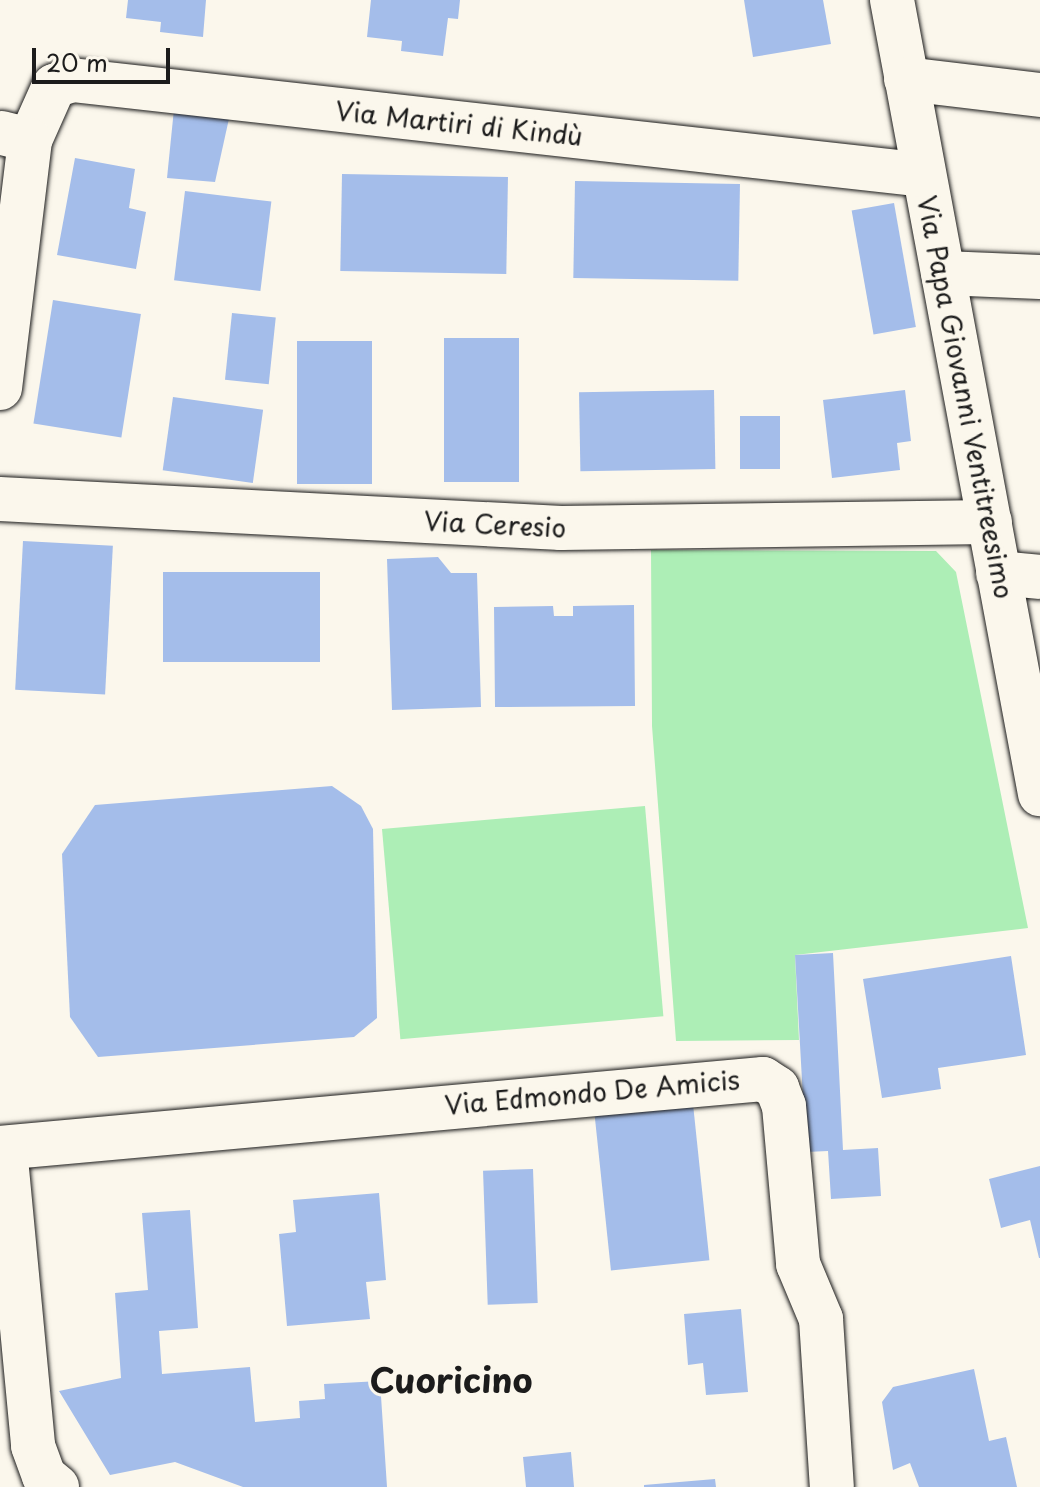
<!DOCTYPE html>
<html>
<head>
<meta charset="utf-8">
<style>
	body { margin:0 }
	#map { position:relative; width:1040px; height:1487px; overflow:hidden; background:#fbf7ec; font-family:"Playpen Sans",sans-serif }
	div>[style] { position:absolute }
	.green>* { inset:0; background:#adeeb6; transform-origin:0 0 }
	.building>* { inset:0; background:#a4bdea; transform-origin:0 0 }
	.roads { filter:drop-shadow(0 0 2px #1c1c1c) drop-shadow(0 0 2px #1c1c1c) }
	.minor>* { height:44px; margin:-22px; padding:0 22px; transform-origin:22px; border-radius:22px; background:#fbf7ec }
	span { translate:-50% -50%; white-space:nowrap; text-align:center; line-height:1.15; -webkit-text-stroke:6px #fbf7ec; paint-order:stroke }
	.street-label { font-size:26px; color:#1c1c1c }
	.district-label { font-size:34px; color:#1c1c1c; font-weight:700 }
	.scale { position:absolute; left:32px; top:48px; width:138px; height:36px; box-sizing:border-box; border:4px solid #1c1c1c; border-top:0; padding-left:10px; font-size:24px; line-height:28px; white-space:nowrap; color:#1c1c1c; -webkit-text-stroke:6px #fbf7ec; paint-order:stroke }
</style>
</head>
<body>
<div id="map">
	<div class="green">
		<div style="clip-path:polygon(651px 550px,936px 551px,956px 572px,1028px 928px,795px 955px,799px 1040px,676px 1041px,652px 726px)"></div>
		<div style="left:645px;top:806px;width:211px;height:264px;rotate:85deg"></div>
	</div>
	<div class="building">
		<div style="clip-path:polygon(128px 0,206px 0,203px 37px,160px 32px,161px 22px,126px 18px)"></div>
		<div style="clip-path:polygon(371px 0,460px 0,458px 19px,448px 18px,443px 56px,401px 51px,402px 41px,367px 37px)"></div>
		<div style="clip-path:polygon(744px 0,823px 0,831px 44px,753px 57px)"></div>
		<div style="clip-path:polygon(174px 109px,230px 114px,215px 182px,167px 178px)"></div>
		<div style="clip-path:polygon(75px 158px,135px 169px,129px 208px,146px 212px,136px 269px,57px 255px)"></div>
		<div style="left:342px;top:174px;width:166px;height:97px;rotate:1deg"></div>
		<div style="left:575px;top:181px;width:165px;height:97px;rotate:1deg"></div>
		<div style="left:185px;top:191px;width:87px;height:90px;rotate:7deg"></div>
		<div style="left:894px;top:203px;width:126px;height:43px;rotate:80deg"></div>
		<div style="left:53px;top:300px;width:89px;height:125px;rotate:9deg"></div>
		<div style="left:232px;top:313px;width:44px;height:67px;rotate:6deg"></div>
		<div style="left:444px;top:338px;width:75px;height:144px"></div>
		<div style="left:297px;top:341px;width:75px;height:143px"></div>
		<div style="left:714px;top:390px;width:79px;height:135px;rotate:89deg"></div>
		<div style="clip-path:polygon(905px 390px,911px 441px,897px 443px,900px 470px,832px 478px,823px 400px)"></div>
		<div style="left:173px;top:397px;width:91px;height:74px;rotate:8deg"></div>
		<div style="left:740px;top:416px;width:40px;height:53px"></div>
		<div style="left:23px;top:541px;width:90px;height:149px;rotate:3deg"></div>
		<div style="clip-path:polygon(438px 557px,451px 573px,477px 573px,481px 707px,392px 710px,387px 559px)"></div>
		<div style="left:163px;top:572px;width:157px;height:90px"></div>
		<div style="clip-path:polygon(634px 605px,635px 706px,495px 707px,494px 607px,553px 606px,554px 616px,573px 616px,573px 606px)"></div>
		<div style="clip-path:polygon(332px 786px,361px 806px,373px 829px,377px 1018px,354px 1037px,98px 1057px,70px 1017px,62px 854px,95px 805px)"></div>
		<div style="clip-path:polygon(833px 953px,843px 1150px,878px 1148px,881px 1196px,831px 1199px,828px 1151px,806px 1152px,795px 955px)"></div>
		<div style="clip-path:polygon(1011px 956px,1026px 1055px,938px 1068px,941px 1089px,882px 1098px,863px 979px)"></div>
		<div style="left:693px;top:1104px;width:157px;height:99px;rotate:84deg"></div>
		<div style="clip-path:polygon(1040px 1166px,1040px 1258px,1039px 1258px,1030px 1220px,1001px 1228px,989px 1179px)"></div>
		<div style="left:533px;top:1169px;width:134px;height:50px;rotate:88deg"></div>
		<div style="clip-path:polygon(379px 1193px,386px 1280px,366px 1282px,370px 1319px,287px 1326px,279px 1234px,296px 1232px,293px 1200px)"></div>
		<div style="clip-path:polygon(190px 1210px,198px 1328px,159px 1331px,162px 1374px,250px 1367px,255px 1422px,300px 1418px,299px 1401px,325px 1399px,324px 1384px,380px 1381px,387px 1487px,243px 1487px,175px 1462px,110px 1475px,59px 1391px,121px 1378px,115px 1293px,148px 1290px,142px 1213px)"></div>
		<div style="clip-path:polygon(741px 1309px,748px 1392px,706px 1395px,703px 1363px,688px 1365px,684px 1314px)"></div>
		<div style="clip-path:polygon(974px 1369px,989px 1441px,1006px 1437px,1017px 1487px,919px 1487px,910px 1463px,893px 1470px,882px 1402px,893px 1387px)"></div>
		<div style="clip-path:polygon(571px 1452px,574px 1487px,526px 1487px,523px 1457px)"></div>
		<div style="clip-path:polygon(715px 1479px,716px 1487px,644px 1487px,644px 1485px)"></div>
	</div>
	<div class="roads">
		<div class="minor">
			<div style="left:892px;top:0;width:808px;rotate:79.44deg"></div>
			<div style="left:906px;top:79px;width:135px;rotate:6.8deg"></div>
			<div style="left:30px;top:140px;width:59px;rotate:-66deg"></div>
			<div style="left:54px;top:86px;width:19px;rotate:-18deg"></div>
			<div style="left:72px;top:80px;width:857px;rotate:6.36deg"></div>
			<div style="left:943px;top:273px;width:97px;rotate:2.4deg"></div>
			<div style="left:0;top:388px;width:250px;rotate:-83.1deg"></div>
			<div style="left:30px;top:140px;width:29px;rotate:-166deg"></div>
			<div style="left:0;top:499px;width:562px;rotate:2.96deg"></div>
			<div style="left:561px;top:528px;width:429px;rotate:-0.8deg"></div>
			<div style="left:998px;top:573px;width:42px;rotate:5.4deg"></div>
			<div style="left:0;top:1148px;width:766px;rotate:-5.17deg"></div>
			<div style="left:763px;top:1079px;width:17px;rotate:33deg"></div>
			<div style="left:777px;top:1088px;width:19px;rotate:69deg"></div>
			<div style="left:784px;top:1106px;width:159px;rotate:84.9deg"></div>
			<div style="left:798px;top:1264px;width:60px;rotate:67.3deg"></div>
			<div style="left:821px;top:1319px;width:168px;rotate:86.3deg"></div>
			<div style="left:5px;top:1148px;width:299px;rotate:84.6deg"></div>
			<div style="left:33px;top:1446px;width:32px;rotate:70deg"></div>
			<div style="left:44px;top:1476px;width:17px;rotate:40deg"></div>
		</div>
	</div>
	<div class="street-label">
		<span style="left:459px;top:123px;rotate:6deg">Via Martiri di Kindù</span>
		<span style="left:966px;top:397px;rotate:79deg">Via Papa Giovanni Ventitreesimo</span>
		<span style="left:495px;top:524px;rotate:3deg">Via Ceresio</span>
		<span style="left:592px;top:1092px;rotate:-5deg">Via Edmondo De Amicis</span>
	</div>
	<div class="district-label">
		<span style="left:451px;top:1380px">Cuoricino</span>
	</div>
	<div class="scale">20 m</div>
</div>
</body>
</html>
